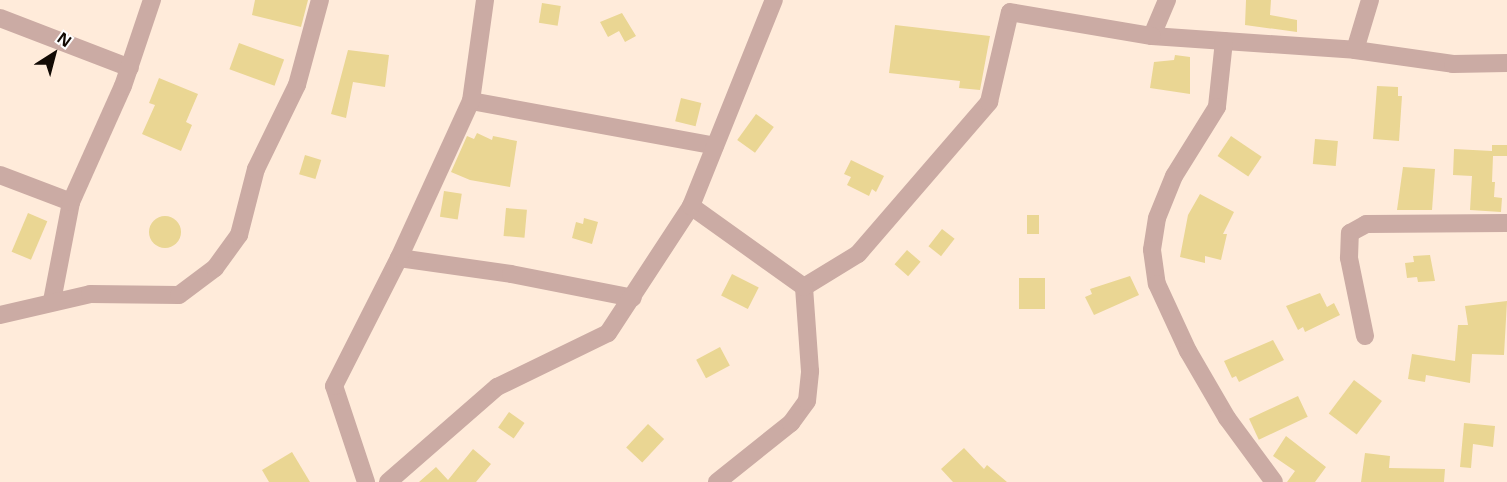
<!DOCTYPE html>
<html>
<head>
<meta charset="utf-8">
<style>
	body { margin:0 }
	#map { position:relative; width:1507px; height:482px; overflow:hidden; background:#ffebda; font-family:"Noto Sans",sans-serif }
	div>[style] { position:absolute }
	.building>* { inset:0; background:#ead693; transform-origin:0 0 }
	.round { border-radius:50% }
	.street>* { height:18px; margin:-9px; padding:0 9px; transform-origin:9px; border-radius:9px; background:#cbaba4 }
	span { translate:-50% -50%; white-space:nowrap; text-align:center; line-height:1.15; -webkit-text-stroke:6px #fff; paint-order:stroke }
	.north { position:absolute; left:24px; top:24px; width:60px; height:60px; -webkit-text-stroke:4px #fff; paint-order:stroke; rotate:36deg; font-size:16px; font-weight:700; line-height:24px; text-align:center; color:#120a04 }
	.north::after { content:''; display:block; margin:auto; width:21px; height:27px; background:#120a04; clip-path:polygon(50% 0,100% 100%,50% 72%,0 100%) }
</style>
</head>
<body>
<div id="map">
	<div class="building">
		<div style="clip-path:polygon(255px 0,308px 0,301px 27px,252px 15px)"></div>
		<div style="clip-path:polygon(1246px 0,1271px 0,1270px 15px,1297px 20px,1297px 32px,1245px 25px)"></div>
		<div style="left:542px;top:3px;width:19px;height:20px;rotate:9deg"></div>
		<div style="clip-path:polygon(622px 13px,636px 36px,625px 42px,619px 31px,608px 37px,600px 22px)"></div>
		<div style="clip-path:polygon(895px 25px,990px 36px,980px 90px,959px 88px,960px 81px,889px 73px)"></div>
		<div style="left:239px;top:43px;width:48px;height:28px;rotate:20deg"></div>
		<div style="clip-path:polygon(348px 50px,389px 55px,385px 87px,353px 82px,346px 118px,331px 114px)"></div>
		<div style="clip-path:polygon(1175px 55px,1190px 57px,1190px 94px,1150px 88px,1154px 62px,1174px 60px)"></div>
		<div style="clip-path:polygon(159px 78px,198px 94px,186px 122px,192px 125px,181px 151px,142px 134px,155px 105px,149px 103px)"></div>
		<div style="clip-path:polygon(1377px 86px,1398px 87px,1398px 96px,1402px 96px,1399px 141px,1373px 139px)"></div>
		<div style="left:681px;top:98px;width:21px;height:24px;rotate:14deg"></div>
		<div style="left:756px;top:114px;width:22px;height:32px;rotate:36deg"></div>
		<div style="clip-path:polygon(477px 133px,492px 140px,493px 136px,517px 141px,510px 187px,470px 180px,451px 172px,467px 136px,474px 139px)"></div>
		<div style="left:1231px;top:136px;width:37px;height:24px;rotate:34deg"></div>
		<div style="left:1315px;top:139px;width:23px;height:25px;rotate:5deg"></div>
		<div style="clip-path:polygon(1492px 145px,1507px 145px,1507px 156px,1493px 156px,1492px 182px,1495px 182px,1494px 197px,1502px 198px,1501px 212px,1470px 210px,1472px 176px,1453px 175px,1454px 149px,1492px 151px)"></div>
		<div style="left:305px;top:155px;width:17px;height:20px;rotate:17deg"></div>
		<div style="clip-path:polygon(851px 160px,884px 176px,876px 192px,872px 189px,869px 196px,847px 185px,851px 177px,844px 174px)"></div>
		<div style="clip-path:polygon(1403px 167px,1435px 169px,1432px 210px,1397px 210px)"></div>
		<div style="left:444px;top:191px;width:18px;height:26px;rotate:9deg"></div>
		<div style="clip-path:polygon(1200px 194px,1234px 212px,1223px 234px,1227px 234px,1221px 260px,1205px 256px,1205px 263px,1180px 257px,1188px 215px)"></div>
		<div style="left:506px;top:208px;width:21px;height:28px;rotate:5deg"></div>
		<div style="left:28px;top:213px;width:21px;height:42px;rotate:23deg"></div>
		<div style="left:1039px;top:215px;width:19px;height:12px;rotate:90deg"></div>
		<div class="round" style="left:149px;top:216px;width:32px;height:32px"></div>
		<div style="clip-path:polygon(584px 218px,598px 222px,592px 244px,572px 238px,576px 222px,583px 224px)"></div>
		<div style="left:942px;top:229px;width:16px;height:22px;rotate:38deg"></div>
		<div style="left:907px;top:250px;width:18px;height:19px;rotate:41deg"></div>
		<div style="clip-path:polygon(1430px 255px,1435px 281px,1418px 282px,1417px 277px,1407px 278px,1405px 263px,1414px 262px,1413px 256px)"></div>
		<div style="left:732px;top:274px;width:30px;height:24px;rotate:27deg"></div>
		<div style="clip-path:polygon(1130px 276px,1139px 295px,1094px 315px,1085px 297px,1092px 294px,1090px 289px)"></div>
		<div style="left:1019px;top:278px;width:26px;height:31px"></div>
		<div style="clip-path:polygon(1320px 293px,1327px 307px,1334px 303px,1340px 315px,1305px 332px,1303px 327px,1298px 330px,1286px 306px)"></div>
		<div style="clip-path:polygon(1507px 301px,1504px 355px,1472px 354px,1470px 383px,1426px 375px,1425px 382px,1408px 379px,1412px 354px,1455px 361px,1458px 325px,1468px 325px,1465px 306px)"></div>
		<div style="clip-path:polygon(1273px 340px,1284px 360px,1239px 382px,1236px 376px,1232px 378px,1224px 361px)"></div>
		<div style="left:720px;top:347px;width:21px;height:27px;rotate:62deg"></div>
		<div style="left:1354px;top:380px;width:35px;height:42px;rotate:37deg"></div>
		<div style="left:1298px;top:396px;width:23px;height:54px;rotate:65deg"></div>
		<div style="left:509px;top:412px;width:19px;height:19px;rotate:35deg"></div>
		<div style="clip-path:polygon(1464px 423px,1495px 426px,1493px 447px,1473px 444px,1471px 468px,1460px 467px)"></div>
		<div style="left:648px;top:424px;width:22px;height:32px;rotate:43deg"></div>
		<div style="clip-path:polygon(1286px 436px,1326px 467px,1315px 482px,1287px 482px,1295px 471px,1273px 456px)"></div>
		<div style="clip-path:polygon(964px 448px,984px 469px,987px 465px,1007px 482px,953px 482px,941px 469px)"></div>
		<div style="clip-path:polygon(473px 449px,491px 464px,476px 482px,419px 482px,436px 467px,448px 480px)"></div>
		<div style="clip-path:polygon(292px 452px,310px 482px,269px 482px,262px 470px)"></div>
		<div style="clip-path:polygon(1365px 453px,1390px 456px,1389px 468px,1445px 469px,1444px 482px,1361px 482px)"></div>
	</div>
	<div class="street">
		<div style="left:1167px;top:0;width:39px;rotate:113deg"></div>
		<div style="left:1152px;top:36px;width:203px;rotate:3.9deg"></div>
		<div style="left:1355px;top:50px;width:99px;rotate:8.1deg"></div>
		<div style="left:1453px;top:64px;width:54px;rotate:-1.1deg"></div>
		<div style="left:0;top:18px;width:139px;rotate:21deg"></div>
		<div style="left:1224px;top:41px;width:66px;rotate:96.1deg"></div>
		<div style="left:1217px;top:107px;width:81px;rotate:121.9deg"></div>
		<div style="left:1174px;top:176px;width:45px;rotate:112deg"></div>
		<div style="left:1157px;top:218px;width:32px;rotate:99deg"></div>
		<div style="left:1152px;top:250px;width:34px;rotate:82deg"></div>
		<div style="left:1157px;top:284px;width:74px;rotate:65.2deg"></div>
		<div style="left:1188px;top:351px;width:78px;rotate:59.8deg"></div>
		<div style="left:1227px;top:418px;width:79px;rotate:53.7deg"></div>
		<div style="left:1355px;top:50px;width:52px;rotate:-73.3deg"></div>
		<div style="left:471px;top:101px;width:248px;rotate:10.4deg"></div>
		<div style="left:0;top:175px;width:76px;rotate:20.8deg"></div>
		<div style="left:399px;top:258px;width:113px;rotate:8.1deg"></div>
		<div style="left:511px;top:274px;width:124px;rotate:11.1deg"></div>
		<div style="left:804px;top:287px;width:63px;rotate:-31.4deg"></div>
		<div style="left:858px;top:254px;width:201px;rotate:-49.2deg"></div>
		<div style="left:989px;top:102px;width:92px;rotate:-76.9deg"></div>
		<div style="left:1010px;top:12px;width:144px;rotate:9.6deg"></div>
		<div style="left:52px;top:301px;width:101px;rotate:-79.1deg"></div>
		<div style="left:71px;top:202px;width:127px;rotate:-65.9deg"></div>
		<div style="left:123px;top:86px;width:91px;rotate:-71.4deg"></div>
		<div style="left:0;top:315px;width:92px;rotate:-13.1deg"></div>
		<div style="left:90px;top:294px;width:89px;rotate:0.6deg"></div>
		<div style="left:179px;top:295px;width:45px;rotate:-36.9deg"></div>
		<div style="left:215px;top:268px;width:41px;rotate:-54deg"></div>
		<div style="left:239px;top:235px;width:68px;rotate:-75.6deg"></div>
		<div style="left:256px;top:169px;width:93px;rotate:-64deg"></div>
		<div style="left:297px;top:85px;width:88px;rotate:-74.9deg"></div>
		<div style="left:1365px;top:336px;width:80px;rotate:-101.6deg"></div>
		<div style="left:1349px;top:258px;width:25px;rotate:-88deg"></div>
		<div style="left:1350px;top:233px;width:18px;rotate:-29deg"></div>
		<div style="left:1366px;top:224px;width:141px;rotate:-0.4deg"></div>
		<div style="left:366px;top:482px;width:101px;rotate:-108.4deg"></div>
		<div style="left:334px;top:386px;width:144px;rotate:-63.1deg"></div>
		<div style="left:399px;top:258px;width:173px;rotate:-65.4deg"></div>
		<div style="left:471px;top:101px;width:102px;rotate:-82.1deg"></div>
		<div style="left:388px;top:482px;width:145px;rotate:-41.1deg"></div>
		<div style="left:497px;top:387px;width:123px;rotate:-25.9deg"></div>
		<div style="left:608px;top:333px;width:152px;rotate:-56.8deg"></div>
		<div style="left:717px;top:482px;width:95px;rotate:-38.6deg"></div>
		<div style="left:791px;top:423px;width:27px;rotate:-54deg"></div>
		<div style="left:807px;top:401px;width:30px;rotate:-84deg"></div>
		<div style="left:810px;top:371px;width:84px;rotate:-94.1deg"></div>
		<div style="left:804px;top:287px;width:139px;rotate:-144.4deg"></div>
		<div style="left:691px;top:206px;width:222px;rotate:-68.1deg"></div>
	</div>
	<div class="north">N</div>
</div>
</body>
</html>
